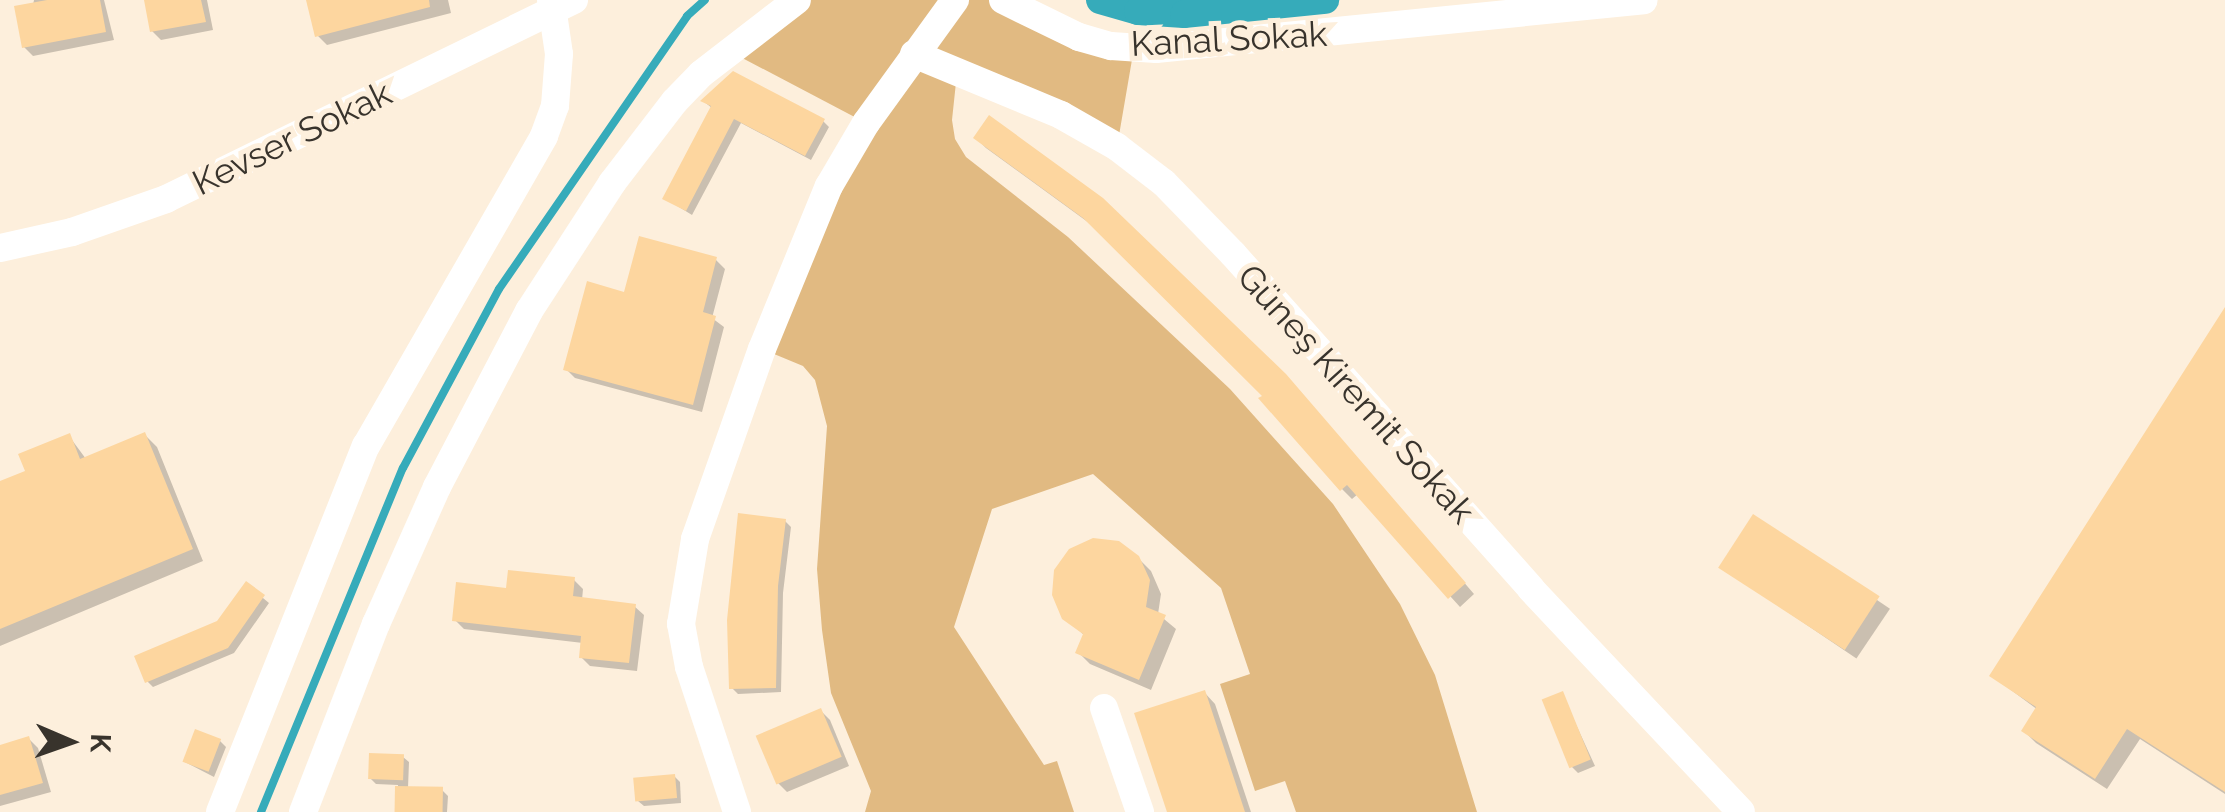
<!DOCTYPE html>
<html>
<head>
<meta charset="utf-8">
<style>
	body { margin:0 }
	#map { position:relative; width:2225px; height:812px; overflow:hidden; background:#fdefdc; font-family:Raleway,sans-serif }
	div>[style] { position:absolute }
	.green>* { inset:0; background:#e1ba82 }
	.shadow>* { inset:0; background:#0003; transform-origin:0 0 }
	.stream>* { height:8px; margin:-4px; padding:0 4px; transform-origin:4px; border-radius:4px; background:#36abba }
	.canal>* { height:28px; margin:-14px; padding:0 14px; transform-origin:14px; border-radius:14px; background:#36abba }
	.building>* { inset:0; background:#fdd69f; transform-origin:0 0 }
	.minor>* { height:28px; margin:-14px; padding:0 14px; transform-origin:14px; border-radius:14px; background:#fff }
	span { translate:-50% -50%; white-space:nowrap; text-align:center; line-height:1.15; -webkit-text-stroke:10px #fdefdc; paint-order:stroke }
	.street-label { font-size:35px; color:#38332c }
	.north { position:absolute; left:20px; top:692px; width:100px; height:100px; -webkit-text-stroke:8px #fdefdc; paint-order:stroke; rotate:92deg; font-size:28px; font-weight:700; line-height:40px; text-align:center; color:#38332c }
	.north::after { content:''; display:block; margin:auto; width:35px; height:45px; background:#38332c; clip-path:polygon(50% 0,100% 100%,50% 72%,0 100%) }
</style>
</head>
<body>
<div id="map">
	<div class="green">
		<div style="clip-path:polygon(797px 0,1003px 0,1134px 48px,1117px 147px,957px 73px,952px 120px,955px 139px,966px 157px,1068px 237px,1230px 389px,1333px 504px,1400px 604px,1435px 675px,1477px 812px,1296px 812px,1285px 781px,1255px 791px,1220px 684px,1250px 674px,1221px 588px,1093px 474px,992px 509px,954px 627px,1044px 765px,1057px 761px,1074px 812px,865px 812px,871px 791px,831px 693px,822px 630px,817px 569px,827px 426px,815px 380px,803px 366px,762px 349px,866px 123px,729px 51px)"></div>
	</div>
	<div class="shadow">
		<div style="clip-path:polygon(34px 0,104px 0,114px 40px,33px 56px,24px 47px)"></div>
		<div style="clip-path:polygon(147px 0,207px 0,213px 30px,161px 40px,152px 31px)"></div>
		<div style="clip-path:polygon(308px 0,448px 0,451px 13px,327px 45px,318px 36px)"></div>
		<div style="clip-path:polygon(703px 101px,823px 121px,829px 127px,811px 160px,741px 123px,692px 215px,666px 199px,712px 108px)"></div>
		<div style="clip-path:polygon(990px 119px,1296px 387px,1474px 594px,1460px 607px,1358px 494px,1352px 499px,1342px 489px,1262px 399px,1265px 396px,1096px 228px,986px 148px,976px 138px)"></div>
		<div style="clip-path:polygon(716px 260px,725px 269px,712px 318px,724px 327px,702px 412px,575px 378px,566px 369px,626px 295px)"></div>
		<div style="clip-path:polygon(2225px 312px,2225px 794px,2140px 739px,2107px 789px,2036px 743px,2024px 731px,2038px 710px,1992px 676px)"></div>
		<div style="clip-path:polygon(145px 435px,157px 447px,203px 561px,0 646px,0 484px,28px 472px,69px 436px,86px 459px)"></div>
		<div style="left:1754px;top:517px;width:164px;height:60px;rotate:34deg"></div>
		<div style="clip-path:polygon(785px 521px,791px 527px,783px 593px,781px 692px,738px 694px,732px 688px)"></div>
		<div style="clip-path:polygon(1138px 558px,1151px 571px,1161px 594px,1158px 614px,1176px 629px,1151px 690px,1090px 664px,1078px 652px,1085px 636px,1064px 617px)"></div>
		<div style="clip-path:polygon(574px 580px,583px 589px,582px 600px,634px 606px,644px 615px,637px 671px,590px 666px,581px 657px,583px 643px,464px 629px,455px 620px,508px 591px)"></div>
		<div style="clip-path:polygon(246px 584px,269px 603px,234px 653px,153px 687px,147px 681px,219px 623px)"></div>
		<div style="clip-path:polygon(1204px 692px,1215px 704px,1251px 812px,1169px 812px)"></div>
		<div style="clip-path:polygon(1562px 694px,1595px 766px,1578px 773px,1572px 767px)"></div>
		<div style="clip-path:polygon(821px 711px,830px 720px,849px 766px,787px 792px,778px 783px)"></div>
		<div style="clip-path:polygon(29px 739px,38px 748px,51px 792px,0 806px,0 748px)"></div>
		<div style="clip-path:polygon(220px 741px,226px 747px,214px 777px,185px 762px)"></div>
		<div style="clip-path:polygon(403px 757px,409px 762px,408px 788px,442px 790px,448px 796px,447px 812px,397px 812px,398px 785px,376px 784px,370px 778px)"></div>
		<div style="clip-path:polygon(674px 776px,680px 782px,681px 803px,644px 806px,638px 801px)"></div>
	</div>
	<div class="stream">
		<div style="left:261px;top:812px;width:372px;rotate:-67.6deg"></div>
		<div style="left:403px;top:468px;width:203px;rotate:-61.8deg"></div>
		<div style="left:499px;top:289px;width:331px;rotate:-55.4deg"></div>
		<div style="left:687px;top:16px;width:24px;rotate:-42deg"></div>
	</div>
	<div class="canal">
		<div style="left:1100px;top:0;width:40px;rotate:16deg"></div>
		<div style="left:1138px;top:11px;width:46px;rotate:3.7deg"></div>
		<div style="left:1184px;top:14px;width:142px;rotate:-5.7deg"></div>
	</div>
	<div class="building">
		<div style="clip-path:polygon(47px 0,100px 0,106px 32px,22px 48px,14px 6px)"></div>
		<div style="clip-path:polygon(144px 0,201px 0,206px 22px,150px 32px)"></div>
		<div style="clip-path:polygon(306px 0,429px 0,430px 7px,315px 37px)"></div>
		<div style="clip-path:polygon(733px 71px,825px 119px,805px 156px,734px 119px,686px 211px,662px 199px,711px 106px,700px 101px)"></div>
		<div style="clip-path:polygon(989px 115px,1103px 198px,1286px 374px,1466px 583px,1448px 599px,1347px 485px,1340px 491px,1258px 398px,1262px 396px,1083px 218px,973px 138px)"></div>
		<div style="clip-path:polygon(639px 236px,717px 257px,703px 312px,716px 316px,693px 405px,563px 370px,587px 281px,624px 292px)"></div>
		<div style="clip-path:polygon(2225px 307px,2225px 792px,2127px 729px,2095px 779px,2021px 731px,2036px 707px,1989px 676px)"></div>
		<div style="clip-path:polygon(145px 432px,193px 549px,0 629px,0 481px,25px 471px,18px 454px,70px 433px,80px 459px)"></div>
		<div style="clip-path:polygon(738px 513px,786px 519px,778px 586px,776px 688px,729px 689px,727px 620px)"></div>
		<div style="left:1753px;top:514px;width:151px;height:64px;rotate:33deg"></div>
		<div style="clip-path:polygon(1093px 538px,1119px 541px,1139px 556px,1150px 580px,1146px 607px,1166px 615px,1139px 680px,1075px 653px,1083px 634px,1062px 619px,1052px 595px,1054px 570px,1069px 549px)"></div>
		<div style="clip-path:polygon(508px 570px,575px 577px,573px 596px,636px 604px,629px 663px,579px 658px,581px 636px,452px 621px,456px 582px,506px 588px)"></div>
		<div style="clip-path:polygon(246px 581px,265px 595px,228px 648px,145px 683px,134px 656px,217px 621px)"></div>
		<div style="clip-path:polygon(1205px 690px,1245px 812px,1167px 812px,1134px 713px)"></div>
		<div style="left:1563px;top:691px;width:74px;height:23px;rotate:68deg"></div>
		<div style="left:821px;top:708px;width:53px;height:71px;rotate:67deg"></div>
		<div style="left:195px;top:729px;width:28px;height:35px;rotate:21deg"></div>
		<div style="clip-path:polygon(29px 736px,43px 783px,0 795px,0 745px)"></div>
		<div style="left:369px;top:753px;width:35px;height:26px;rotate:2deg"></div>
		<div style="left:675px;top:774px;width:24px;height:42px;rotate:85deg"></div>
		<div style="left:395px;top:786px;width:48px;height:26px;rotate:1deg"></div>
	</div>
	<div class="minor">
		<div style="left:1003px;top:0;width:85px;rotate:26deg"></div>
		<div style="left:1079px;top:37px;width:33px;rotate:16deg"></div>
		<div style="left:1111px;top:46px;width:45px;rotate:3.8deg"></div>
		<div style="left:1156px;top:49px;width:490px;rotate:-5.7deg"></div>
		<div style="left:914px;top:54px;width:159px;rotate:22.5deg"></div>
		<div style="left:1061px;top:115px;width:64px;rotate:29.7deg"></div>
		<div style="left:1117px;top:147px;width:59px;rotate:37.5deg"></div>
		<div style="left:1164px;top:183px;width:99px;rotate:45.8deg"></div>
		<div style="left:1233px;top:254px;width:448px;rotate:48.3deg"></div>
		<div style="left:1531px;top:589px;width:306px;rotate:46.7deg"></div>
		<div style="left:0;top:248px;width:74px;rotate:-12.5deg"></div>
		<div style="left:72px;top:232px;width:100px;rotate:-19.3deg"></div>
		<div style="left:166px;top:199px;width:454px;rotate:-26deg"></div>
		<div style="left:1104px;top:708px;width:110px;rotate:70.9deg"></div>
		<div style="left:220px;top:812px;width:394px;rotate:-68.3deg"></div>
		<div style="left:366px;top:446px;width:357px;rotate:-60.1deg"></div>
		<div style="left:544px;top:136px;width:32px;rotate:-70deg"></div>
		<div style="left:555px;top:106px;width:52px;rotate:-85.6deg"></div>
		<div style="left:559px;top:54px;width:55px;rotate:-98.4deg"></div>
		<div style="left:303px;top:812px;width:202px;rotate:-68.8deg"></div>
		<div style="left:376px;top:624px;width:150px;rotate:-66deg"></div>
		<div style="left:437px;top:487px;width:199px;rotate:-62.4deg"></div>
		<div style="left:529px;top:311px;width:153px;rotate:-57deg"></div>
		<div style="left:612px;top:183px;width:103px;rotate:-52.5deg"></div>
		<div style="left:675px;top:101px;width:37px;rotate:-46deg"></div>
		<div style="left:701px;top:74px;width:121px;rotate:-37.6deg"></div>
		<div style="left:737px;top:812px;width:153px;rotate:-108.3deg"></div>
		<div style="left:689px;top:667px;width:44px;rotate:-100.5deg"></div>
		<div style="left:681px;top:624px;width:86px;rotate:-80.6deg"></div>
		<div style="left:695px;top:539px;width:201px;rotate:-70.6deg"></div>
		<div style="left:762px;top:349px;width:176px;rotate:-67.7deg"></div>
		<div style="left:829px;top:186px;width:73px;rotate:-59.6deg"></div>
		<div style="left:866px;top:123px;width:152px;rotate:-54.1deg"></div>
	</div>
	<div class="street-label">
		<span style="left:1229px;top:39px;rotate:-3deg">Kanal Sokak</span>
		<span style="left:292px;top:138px;rotate:-26deg">Kevser Sokak</span>
		<span style="left:1356px;top:394px;rotate:48deg">Güneş Kiremit Sokak</span>
	</div>
	<div class="north">K</div>
</div>
</body>
</html>
